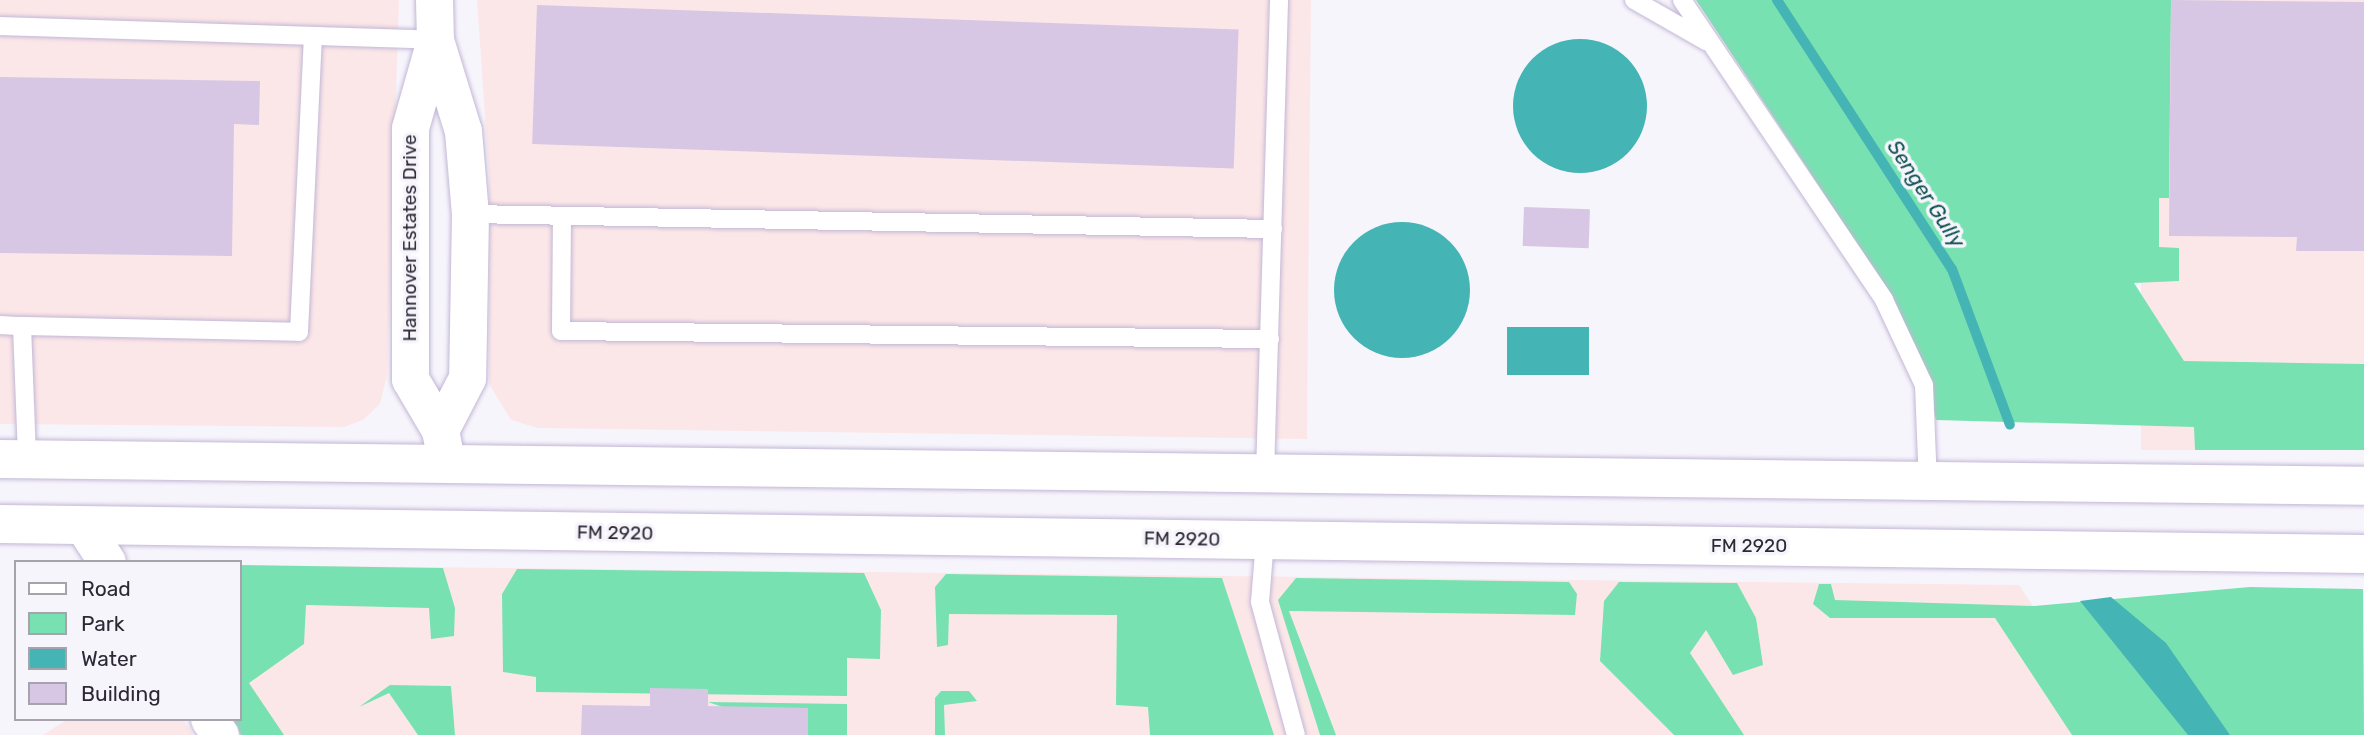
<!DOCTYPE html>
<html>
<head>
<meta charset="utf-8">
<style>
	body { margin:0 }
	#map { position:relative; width:2364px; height:735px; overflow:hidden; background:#f7f5fc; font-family:Rubik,sans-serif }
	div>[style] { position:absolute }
	.commercial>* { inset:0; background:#fce7e8; transform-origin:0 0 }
	.green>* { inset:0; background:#78e1b1 }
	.water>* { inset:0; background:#45b4b5; transform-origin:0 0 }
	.round { border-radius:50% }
	.stream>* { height:10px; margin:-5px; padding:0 5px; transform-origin:5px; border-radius:5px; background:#45b4b5 }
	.building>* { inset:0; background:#d7c7e4; transform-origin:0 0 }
	.roads { filter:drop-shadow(0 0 2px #c2b7d6) drop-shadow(0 0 2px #c2b7d6) }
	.lane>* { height:18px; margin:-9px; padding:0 9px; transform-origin:9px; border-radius:9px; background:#fff }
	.street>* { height:37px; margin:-18.5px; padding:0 18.5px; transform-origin:18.5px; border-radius:18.5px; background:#fff }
	.primary>* { height:38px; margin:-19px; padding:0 19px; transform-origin:19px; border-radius:19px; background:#fff }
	span { translate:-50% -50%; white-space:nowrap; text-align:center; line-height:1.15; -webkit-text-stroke:7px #f7f5fc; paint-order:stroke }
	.street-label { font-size:19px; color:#2c2834 }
	.water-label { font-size:21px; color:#0e5051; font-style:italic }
	.legend { position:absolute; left:14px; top:560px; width:228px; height:161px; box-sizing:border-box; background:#f7f5fc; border:2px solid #a6a3ac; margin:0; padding:9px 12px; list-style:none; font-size:21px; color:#2c2834 }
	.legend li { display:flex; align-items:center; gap:14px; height:35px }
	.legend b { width:35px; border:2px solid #a6a3ac }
</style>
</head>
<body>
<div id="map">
	<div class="commercial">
		<div style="clip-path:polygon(0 0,399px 0,387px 376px,380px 404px,363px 420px,344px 427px,0 424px)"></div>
		<div style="clip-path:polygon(477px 0,1311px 0,1307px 439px,538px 428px,511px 420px,489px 384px,489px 174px)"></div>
		<div style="left:2141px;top:0;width:223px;height:450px"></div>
		<div style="clip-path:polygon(240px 565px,2019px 585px,2120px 735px,241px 735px)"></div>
		<div style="clip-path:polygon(68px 719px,183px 719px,193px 735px,43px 735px)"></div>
	</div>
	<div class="green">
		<div style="clip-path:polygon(1696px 0,2171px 0,2169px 198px,2159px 198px,2159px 247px,2179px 248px,2179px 281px,2134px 283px,2184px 361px,2364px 364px,2364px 450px,2195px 450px,2194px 427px,1936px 420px,1921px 362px,1895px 301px)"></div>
		<div style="clip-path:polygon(240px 565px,443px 568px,455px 608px,454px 636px,431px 639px,429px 608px,306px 605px,304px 644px,249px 683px,284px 735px,241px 735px,230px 719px,240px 719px)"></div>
		<div style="clip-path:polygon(517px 569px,864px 573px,881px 610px,880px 659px,847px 658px,847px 696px,536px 692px,536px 677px,503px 672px,502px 594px)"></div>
		<div style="clip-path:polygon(946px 574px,1222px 578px,1274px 735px,1150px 735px,1148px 707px,1116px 705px,1117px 615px,949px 614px,948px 645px,937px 647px,935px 587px)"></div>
		<div style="clip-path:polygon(1296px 578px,1569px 582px,1577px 594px,1575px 615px,1289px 611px,1336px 735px,1320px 735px,1278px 600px)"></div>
		<div style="clip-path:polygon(1619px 582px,1737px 583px,1756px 618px,1763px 665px,1733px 675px,1706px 630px,1690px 653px,1744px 735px,1674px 735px,1600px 661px,1604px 601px)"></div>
		<div style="clip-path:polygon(1819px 584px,1831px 584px,1835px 600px,2034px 606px,2250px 587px,2363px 589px,2364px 735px,2072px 735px,1995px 618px,1830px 618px,1813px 604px)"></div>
		<div style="clip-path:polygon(390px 685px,451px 686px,455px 735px,418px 735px,389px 693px,359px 707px)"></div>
		<div style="clip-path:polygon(941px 691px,969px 691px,977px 701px,944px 705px,945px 735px,935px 735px,935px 698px)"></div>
		<div style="clip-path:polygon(708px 702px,847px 704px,847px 735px,805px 735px)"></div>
	</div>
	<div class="water">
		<div class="round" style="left:1513px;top:39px;width:134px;height:134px"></div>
		<div class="round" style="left:1334px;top:222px;width:136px;height:136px"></div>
		<div style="left:1507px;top:327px;width:82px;height:48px"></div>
		<div style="clip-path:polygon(2111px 597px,2166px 643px,2230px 735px,2188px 735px,2080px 601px)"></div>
	</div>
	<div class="stream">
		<div style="left:1777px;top:0;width:321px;rotate:57deg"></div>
		<div style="left:1952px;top:269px;width:166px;rotate:69.6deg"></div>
	</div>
	<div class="building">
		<div style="clip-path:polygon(2171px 0,2364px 2px,2364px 251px,2296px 251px,2297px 237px,2169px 236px)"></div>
		<div style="left:537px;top:5px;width:702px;height:139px;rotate:2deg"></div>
		<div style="clip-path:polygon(0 77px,260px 81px,259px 125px,234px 124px,232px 256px,0 253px)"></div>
		<div style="left:1524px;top:207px;width:66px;height:39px;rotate:2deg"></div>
		<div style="clip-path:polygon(650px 688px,708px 689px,708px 706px,808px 708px,808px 735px,581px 735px,582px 705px,650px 706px)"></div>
	</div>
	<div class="roads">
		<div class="lane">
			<div style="left:1634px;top:0;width:83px;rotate:29.7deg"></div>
			<div style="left:1682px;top:0;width:362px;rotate:56deg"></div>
			<div style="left:1884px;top:300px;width:94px;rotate:64.8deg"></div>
			<div style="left:1924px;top:385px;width:98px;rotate:87.7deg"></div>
			<div style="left:0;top:26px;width:435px;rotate:1.8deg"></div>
			<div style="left:470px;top:214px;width:803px;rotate:1.07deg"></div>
			<div style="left:562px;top:216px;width:115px;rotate:90.5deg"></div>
			<div style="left:561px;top:331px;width:709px;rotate:0.65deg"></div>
			<div style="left:0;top:325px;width:22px;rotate:3deg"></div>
			<div style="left:22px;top:326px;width:133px;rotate:87.8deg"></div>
			<div style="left:22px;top:326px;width:277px;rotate:1.2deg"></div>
			<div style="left:299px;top:332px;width:296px;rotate:-87.3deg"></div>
			<div style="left:1265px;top:474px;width:474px;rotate:-88.3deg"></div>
			<div style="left:1265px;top:540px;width:62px;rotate:94.6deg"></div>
			<div style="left:1260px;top:602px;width:138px;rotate:74.9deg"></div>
		</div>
		<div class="street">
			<div style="left:434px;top:0;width:40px;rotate:88.6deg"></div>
			<div style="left:435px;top:40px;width:95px;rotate:72.9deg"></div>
			<div style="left:463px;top:131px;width:83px;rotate:85.2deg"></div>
			<div style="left:470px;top:214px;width:164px;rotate:91deg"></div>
			<div style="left:467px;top:378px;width:59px;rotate:117.4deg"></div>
			<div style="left:435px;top:40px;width:91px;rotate:105.9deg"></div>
			<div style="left:410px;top:128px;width:251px;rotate:90deg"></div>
			<div style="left:410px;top:379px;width:59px;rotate:59.5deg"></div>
			<div style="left:440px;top:430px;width:20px;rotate:79deg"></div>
			<div style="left:83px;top:525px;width:44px;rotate:57deg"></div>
			<div style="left:209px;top:719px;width:19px;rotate:55deg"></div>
		</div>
		<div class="primary">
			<div style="left:0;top:459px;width:2364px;rotate:0.65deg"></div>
			<div style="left:0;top:524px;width:2364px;rotate:0.73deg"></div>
		</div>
	</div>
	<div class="street-label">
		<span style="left:410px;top:238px;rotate:-90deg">Hannover Estates Drive</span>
		<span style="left:615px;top:533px;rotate:1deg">FM 2920</span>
		<span style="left:1182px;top:539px;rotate:1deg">FM 2920</span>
		<span style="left:1749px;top:546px">FM 2920</span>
	</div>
	<div class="water-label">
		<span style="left:1926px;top:194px;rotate:57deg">Senger Gully</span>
	</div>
	<ul class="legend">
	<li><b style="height:9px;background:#fff"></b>Road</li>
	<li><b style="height:19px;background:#78e1b1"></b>Park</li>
	<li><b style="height:19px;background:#45b4b5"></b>Water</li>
	<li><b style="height:19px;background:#d7c7e4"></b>Building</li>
	</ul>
</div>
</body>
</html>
